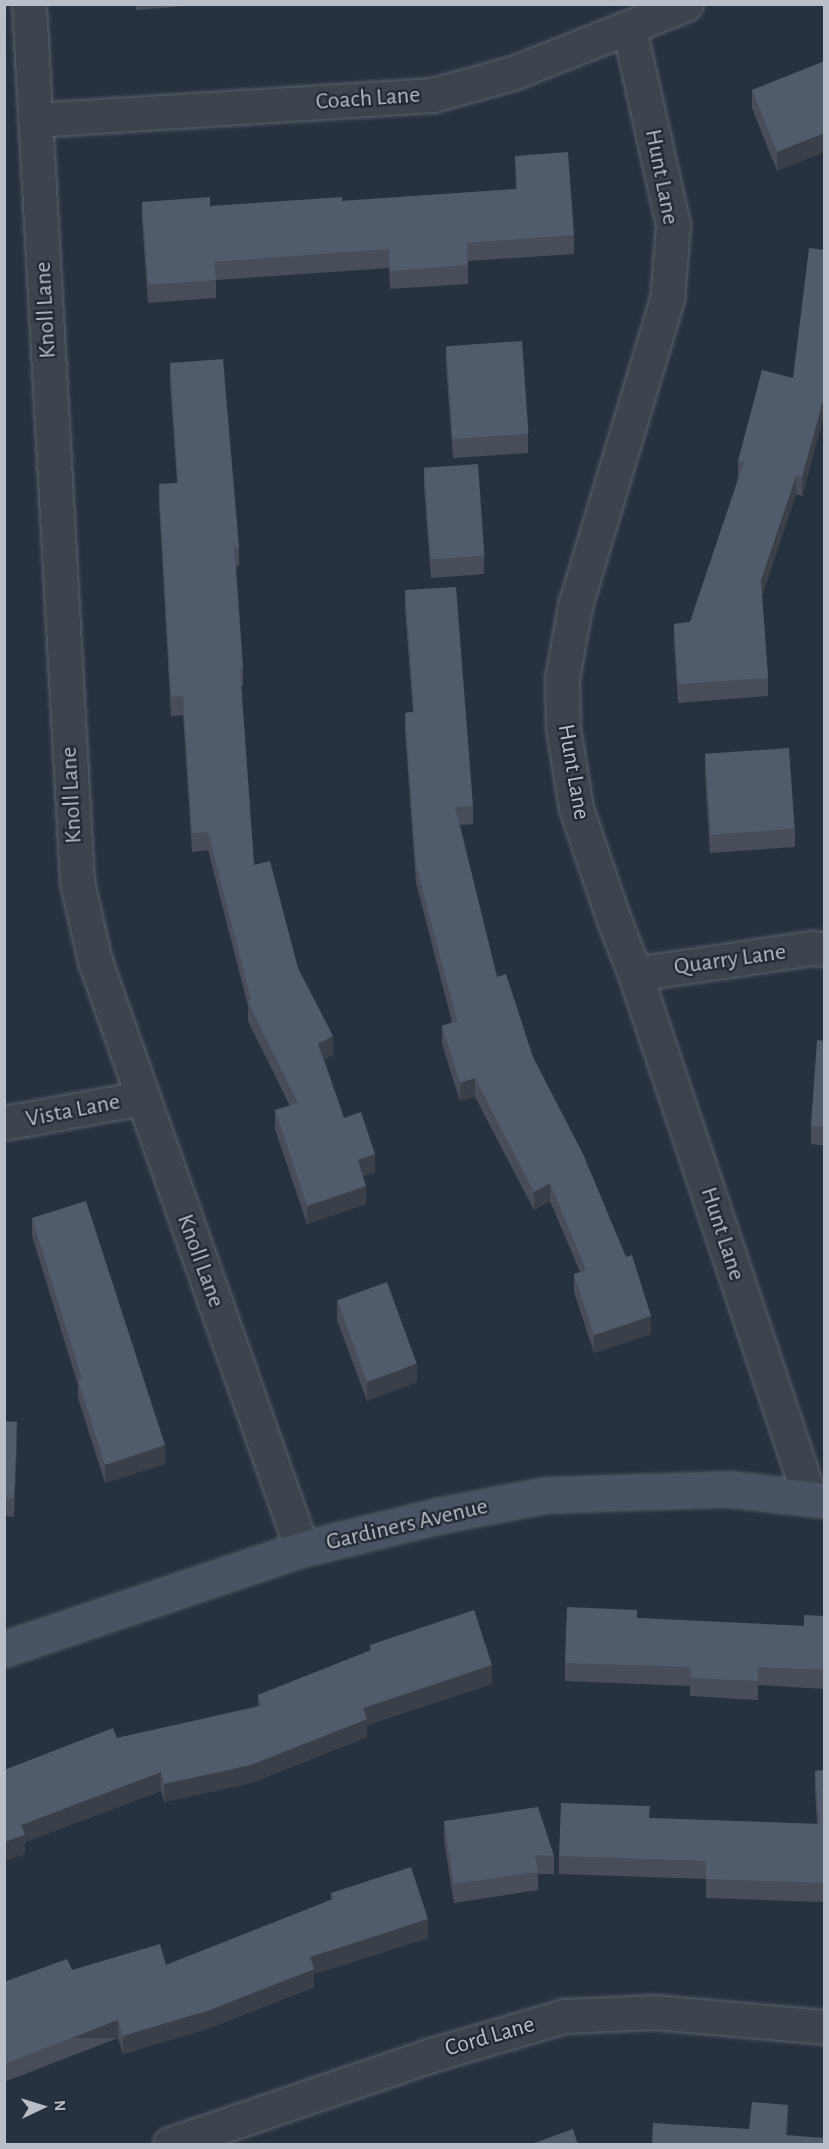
<!DOCTYPE html>
<html>
<head>
<meta charset="utf-8">
<style>
	body { margin:0 }
	#map { position:relative; width:829px; height:2149px; overflow:hidden; background:#28323e; font-family:"Alegreya Sans",sans-serif }
	div>[style] { position:absolute }
	.roads { filter:drop-shadow(0 0 2px #5a626c) drop-shadow(0 0 2px #5a626c) }
	.street>* { height:33px; margin:-16.5px; padding:0 16.5px; transform-origin:16.5px; border-radius:16.5px; background:#3c444e }
	.secondary>* { height:33px; margin:-16.5px; padding:0 16.5px; transform-origin:16.5px; border-radius:16.5px; background:#4a5361 }
	.wall>* { inset:0; background:#474e5a }
	.shaded-wall>* { inset:0; background:#39404a; transform-origin:0 0 }
	.building>* { inset:0; background:#525b69; transform-origin:0 0 }
	span { translate:-50% -50%; white-space:nowrap; text-align:center; line-height:1.15; -webkit-text-stroke:4.5px #212934; paint-order:stroke }
	.street-label { font-size:24px; color:#b8bfc9 }
	.frame { position:absolute; inset:0; border:6px solid #b8bfc9; pointer-events:none }
	.north { position:absolute; left:12px; top:2077px; width:60px; height:60px; -webkit-text-stroke:4px #212934; paint-order:stroke; rotate:86deg; font-size:16px; font-weight:700; line-height:24px; text-align:center; color:#b8bfc9 }
	.north::after { content:''; display:block; margin:auto; width:21px; height:27px; background:#b8bfc9; clip-path:polygon(50% 0,100% 100%,50% 72%,0 100%) }
</style>
</head>
<body>
<div id="map">
	<div class="roads">
		<div class="street">
			<div style="left:29px;top:4px;width:879px;rotate:86.87deg"></div>
			<div style="left:77px;top:882px;width:81px;rotate:77.2deg"></div>
			<div style="left:95px;top:961px;width:623px;rotate:70.61deg"></div>
			<div style="left:629px;top:28px;width:202px;rotate:77.4deg"></div>
			<div style="left:673px;top:225px;width:74px;rotate:94.6deg"></div>
			<div style="left:667px;top:299px;width:320px;rotate:106.7deg"></div>
			<div style="left:575px;top:606px;width:74px;rotate:100.1deg"></div>
			<div style="left:562px;top:679px;width:49px;rotate:88.8deg"></div>
			<div style="left:563px;top:728px;width:81px;rotate:80.8deg"></div>
			<div style="left:576px;top:808px;width:118px;rotate:71.3deg"></div>
			<div style="left:614px;top:920px;width:58px;rotate:68.7deg"></div>
			<div style="left:635px;top:974px;width:552px;rotate:71.53deg"></div>
			<div style="left:35px;top:120px;width:399px;rotate:-3.6deg"></div>
			<div style="left:433px;top:95px;width:83px;rotate:-15.4deg"></div>
			<div style="left:513px;top:73px;width:186px;rotate:-21.7deg"></div>
			<div style="left:635px;top:974px;width:179px;rotate:-8.4deg"></div>
			<div style="left:812px;top:948px;width:12px;rotate:5deg"></div>
			<div style="left:4px;top:1123px;width:140px;rotate:-10.3deg"></div>
			<div style="left:170px;top:2144px;width:276px;rotate:-18.8deg"></div>
			<div style="left:431px;top:2055px;width:139px;rotate:-16.3deg"></div>
			<div style="left:564px;top:2016px;width:90px;rotate:-2.5deg"></div>
			<div style="left:654px;top:2012px;width:171px;rotate:5deg"></div>
		</div>
		<div class="secondary">
			<div style="left:4px;top:1649px;width:314px;rotate:-18.6deg"></div>
			<div style="left:302px;top:1549px;width:144px;rotate:-13.7deg"></div>
			<div style="left:442px;top:1515px;width:105px;rotate:-11deg"></div>
			<div style="left:545px;top:1495px;width:185px;rotate:-1.9deg"></div>
			<div style="left:730px;top:1489px;width:95px;rotate:6.7deg"></div>
		</div>
	</div>
	<div class="wall">
		<div style="clip-path:polygon(136px 4px,186px 4px,186px 6px,136px 10px)"></div>
		<div style="clip-path:polygon(825px 61px,777px 171px,752px 108px,752px 90px)"></div>
		<div style="clip-path:polygon(515px 156px,574px 235px,574px 254px,468px 261px,468px 284px,390px 289px,389px 268px,216px 280px,216px 298px,148px 303px,142px 220px,142px 202px,210px 206px,342px 201px,516px 189px)"></div>
		<div style="clip-path:polygon(825px 250px,825px 412px,802px 496px,796px 494px,762px 596px,768px 678px,768px 696px,678px 703px,674px 642px,674px 624px,690px 622px,738px 479px,738px 461px,793px 378px)"></div>
		<div style="clip-path:polygon(446px 347px,528px 434px,528px 453px,453px 458px,446px 365px)"></div>
		<div style="clip-path:polygon(170px 363px,239px 547px,239px 566px,236px 566px,243px 668px,243px 686px,241px 686px,254px 865px,298px 968px,333px 1055px,324px 1059px,344px 1118px,375px 1172px,363px 1176px,366px 1204px,307px 1224px,275px 1129px,275px 1110px,290px 1106px,248px 1021px,248px 1006px,208px 850px,192px 852px,183px 715px,171px 716px,159px 503px,159px 484px,177px 483px,170px 382px)"></div>
		<div style="clip-path:polygon(424px 468px,484px 556px,484px 574px,431px 578px,424px 486px)"></div>
		<div style="clip-path:polygon(405px 590px,473px 806px,473px 824px,460px 825px,497px 977px,533px 1057px,651px 1334px,594px 1353px,574px 1292px,574px 1274px,580px 1272px,550px 1201px,534px 1210px,475px 1097px,460px 1101px,442px 1044px,442px 1026px,452px 1022px,416px 883px,405px 731px,405px 713px,413px 712px,405px 609px)"></div>
		<div style="clip-path:polygon(705px 754px,795px 829px,795px 847px,710px 853px,705px 773px)"></div>
		<div style="clip-path:polygon(825px 1041px,825px 1146px,811px 1144px,811px 1126px)"></div>
		<div style="clip-path:polygon(32px 1218px,165px 1464px,105px 1483px,78px 1398px,78px 1385px,32px 1236px)"></div>
		<div style="clip-path:polygon(337px 1301px,417px 1382px,367px 1401px,337px 1320px)"></div>
		<div style="clip-path:polygon(4px 1421px,17px 1440px,14px 1517px,4px 1516px)"></div>
		<div style="clip-path:polygon(825px 1616px,825px 1689px,758px 1685px,758px 1700px,690px 1696px,690px 1686px,565px 1681px,565px 1663px,637px 1618px,804px 1626px)"></div>
		<div style="clip-path:polygon(370px 1645px,492px 1684px,367px 1725px,367px 1737px,251px 1783px,164px 1802px,161px 1791px,25px 1842px,25px 1854px,4px 1861px,4px 1770px,117px 1738px,258px 1706px,258px 1695px,370px 1651px)"></div>
		<div style="clip-path:polygon(825px 1770px,825px 1924px,823px 1902px,706px 1898px,706px 1879px,559px 1874px,559px 1856px,650px 1818px,817px 1824px,815px 1790px,815px 1771px)"></div>
		<div style="clip-path:polygon(444px 1821px,554px 1856px,554px 1874px,538px 1874px,538px 1890px,454px 1903px,444px 1840px)"></div>
		<div style="clip-path:polygon(331px 1893px,428px 1938px,314px 1974px,314px 1987px,210px 2028px,123px 2054px,118px 2038px,4px 2082px,4px 1982px,72px 1970px,166px 1965px,331px 1900px)"></div>
	</div>
	<div class="shaded-wall">
		<div style="clip-path:polygon(825px 133px,825px 152px,777px 171px,777px 152px)"></div>
		<div style="clip-path:polygon(825px 393px,825px 412px,802px 496px,802px 477px)"></div>
		<div style="clip-path:polygon(796px 476px,796px 494px,761px 599px,761px 580px)"></div>
		<div style="clip-path:polygon(333px 1036px,333px 1055px,318px 1062px,318px 1044px)"></div>
		<div style="clip-path:polygon(475px 1078px,475px 1097px,460px 1101px,460px 1083px)"></div>
		<div style="clip-path:polygon(375px 1154px,375px 1172px,358px 1178px,358px 1160px)"></div>
		<div style="clip-path:polygon(550px 1183px,550px 1201px,534px 1210px,534px 1192px)"></div>
		<div style="clip-path:polygon(366px 1186px,366px 1204px,307px 1224px,307px 1206px)"></div>
		<div style="clip-path:polygon(651px 1316px,651px 1334px,594px 1353px,594px 1335px)"></div>
		<div style="clip-path:polygon(417px 1364px,417px 1382px,367px 1401px,367px 1382px)"></div>
		<div style="clip-path:polygon(17px 1422px,17px 1440px,14px 1517px,14px 1498px)"></div>
		<div style="clip-path:polygon(165px 1445px,165px 1464px,105px 1483px,105px 1465px)"></div>
		<div style="clip-path:polygon(492px 1665px,492px 1684px,367px 1725px,367px 1737px,251px 1783px,164px 1802px,164px 1784px,363px 1708px)"></div>
		<div style="clip-path:polygon(161px 1772px,161px 1791px,25px 1842px,25px 1854px,4px 1861px,4px 1842px,21px 1825px)"></div>
		<div style="clip-path:polygon(428px 1919px,428px 1938px,314px 1974px,314px 1987px,210px 2028px,123px 2054px,123px 2036px,310px 1957px)"></div>
		<div style="left:118px;top:2020px;width:18px;height:122px;rotate:90deg"></div>
		<div style="clip-path:polygon(788px 2105px,788px 2124px,787px 2145px,786px 2135px)"></div>
	</div>
	<div class="building">
		<div style="clip-path:polygon(825px 61px,825px 133px,777px 152px,752px 90px)"></div>
		<div style="clip-path:polygon(568px 152px,574px 235px,467px 243px,468px 265px,390px 271px,389px 249px,214px 262px,216px 280px,148px 285px,142px 202px,210px 197px,210px 206px,342px 197px,342px 201px,517px 189px,515px 156px)"></div>
		<div style="clip-path:polygon(809px 248px,825px 250px,825px 393px,802px 477px,796px 476px,761px 580px,768px 678px,678px 684px,674px 624px,690px 622px,744px 462px,738px 461px,762px 370px,793px 378px)"></div>
		<div style="left:522px;top:341px;width:93px;height:76px;rotate:86deg"></div>
		<div style="clip-path:polygon(223px 359px,239px 547px,234px 547px,243px 668px,240px 668px,254px 865px,270px 861px,298px 968px,333px 1036px,318px 1044px,344px 1118px,361px 1112px,375px 1154px,358px 1160px,366px 1186px,307px 1206px,275px 1110px,298px 1103px,248px 1002px,251px 1000px,208px 832px,192px 833px,183px 696px,171px 697px,159px 484px,178px 483px,170px 363px)"></div>
		<div style="left:478px;top:464px;width:92px;height:54px;rotate:86deg"></div>
		<div style="clip-path:polygon(456px 587px,473px 806px,455px 807px,497px 977px,506px 974px,533px 1057px,583px 1154px,626px 1257px,632px 1255px,651px 1316px,594px 1335px,574px 1274px,586px 1270px,550px 1183px,534px 1192px,475px 1078px,460px 1083px,442px 1026px,457px 1021px,416px 865px,405px 713px,414px 712px,405px 590px)"></div>
		<div style="left:789px;top:748px;width:81px;height:84px;rotate:86deg"></div>
		<div style="clip-path:polygon(817px 1040px,825px 1041px,825px 1127px,811px 1126px)"></div>
		<div style="clip-path:polygon(86px 1201px,165px 1445px,105px 1465px,78px 1380px,82px 1379px,32px 1218px)"></div>
		<div style="left:387px;top:1282px;width:87px;height:53px;rotate:70deg"></div>
		<div style="clip-path:polygon(4px 1421px,17px 1422px,14px 1498px,4px 1498px)"></div>
		<div style="clip-path:polygon(567px 1607px,637px 1610px,637px 1618px,804px 1626px,804px 1615px,825px 1616px,825px 1670px,758px 1667px,758px 1681px,690px 1678px,691px 1667px,565px 1663px)"></div>
		<div style="clip-path:polygon(474px 1610px,492px 1665px,363px 1708px,367px 1719px,251px 1765px,164px 1784px,161px 1772px,21px 1825px,25px 1835px,4px 1842px,4px 1770px,113px 1728px,117px 1738px,262px 1706px,258px 1695px,371px 1650px,370px 1645px)"></div>
		<div style="clip-path:polygon(825px 1770px,825px 1906px,823px 1883px,706px 1879px,706px 1861px,559px 1856px,561px 1803px,650px 1806px,649px 1818px,819px 1824px,815px 1771px)"></div>
		<div style="clip-path:polygon(538px 1807px,554px 1856px,535px 1855px,538px 1872px,454px 1884px,444px 1821px)"></div>
		<div style="clip-path:polygon(411px 1867px,428px 1919px,310px 1957px,314px 1969px,210px 2010px,123px 2036px,118px 2020px,4px 2064px,4px 1982px,67px 1959px,72px 1970px,160px 1944px,166px 1965px,333px 1899px,331px 1893px)"></div>
		<div style="clip-path:polygon(752px 2102px,788px 2105px,786px 2135px,825px 2138px,825px 2145px,652px 2145px,653px 2123px,749px 2129px)"></div>
		<div style="clip-path:polygon(573px 2129px,578px 2145px,529px 2145px)"></div>
	</div>
	<div class="street-label">
		<span style="left:368px;top:99px;rotate:-4deg">Coach Lane</span>
		<span style="left:661px;top:177px;rotate:79deg">Hunt Lane</span>
		<span style="left:46px;top:310px;rotate:-93deg">Knoll Lane</span>
		<span style="left:573px;top:772px;rotate:80deg">Hunt Lane</span>
		<span style="left:72px;top:795px;rotate:-93deg">Knoll Lane</span>
		<span style="left:730px;top:960px;rotate:-8deg">Quarry Lane</span>
		<span style="left:73px;top:1111px;rotate:-11deg">Vista Lane</span>
		<span style="left:722px;top:1234px;rotate:72deg">Hunt Lane</span>
		<span style="left:200px;top:1261px;rotate:70deg">Knoll Lane</span>
		<span style="left:407px;top:1525px;rotate:-13deg">Gardiners Avenue</span>
		<span style="left:490px;top:2037px;rotate:-16deg">Cord Lane</span>
	</div>
	<div class="frame"></div>
	<div class="north">N</div>
</div>
</body>
</html>
